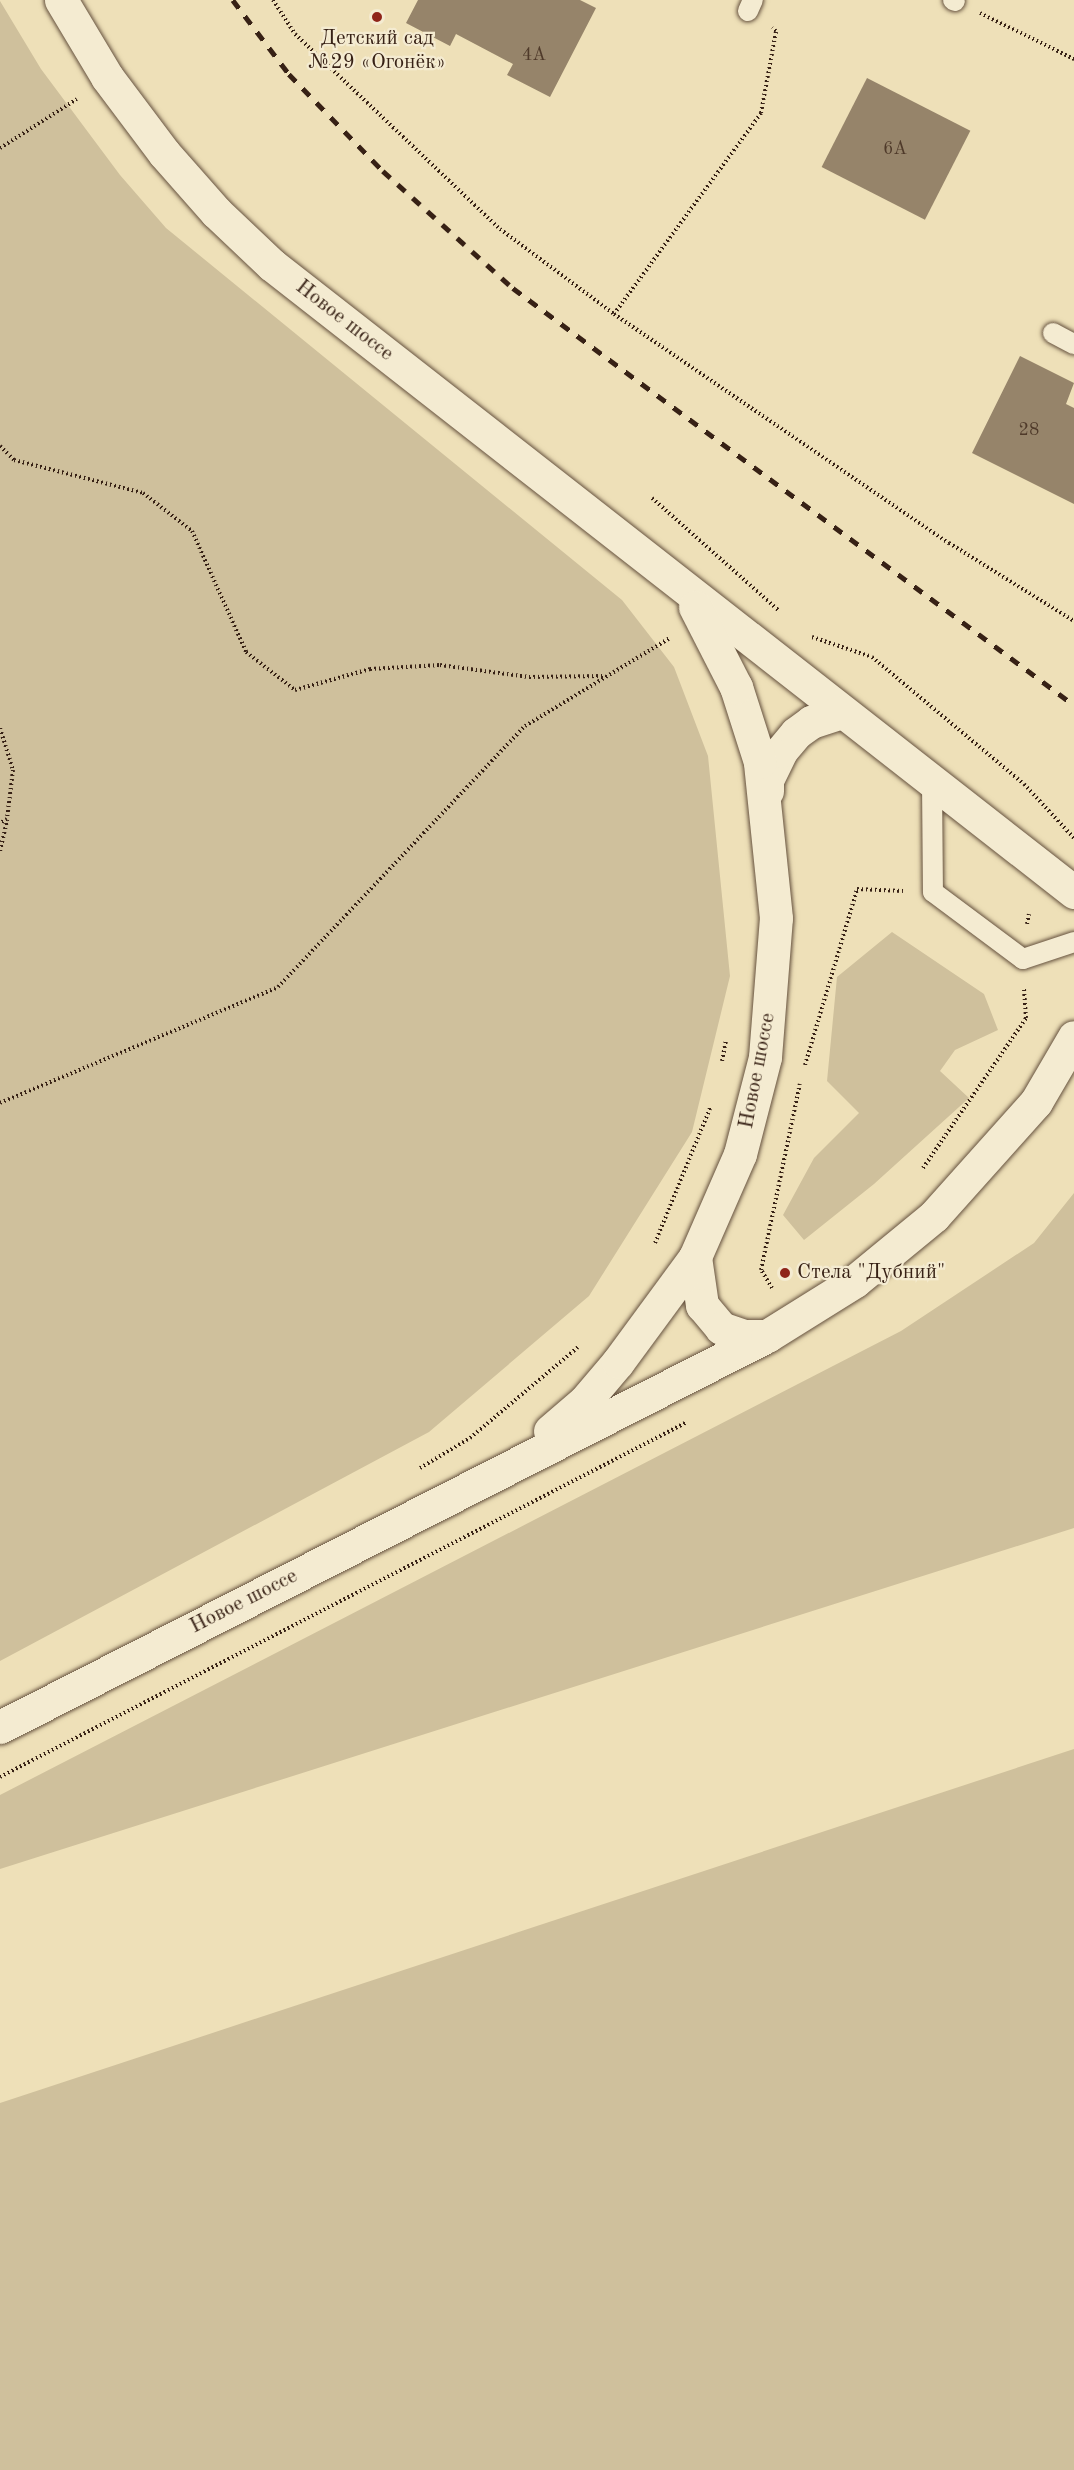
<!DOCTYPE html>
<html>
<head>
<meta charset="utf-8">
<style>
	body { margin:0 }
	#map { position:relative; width:1074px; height:2470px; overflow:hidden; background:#eee0b8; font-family:"Old Standard TT",serif }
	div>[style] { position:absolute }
	.green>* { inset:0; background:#cfc09c }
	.building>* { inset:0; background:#96846a; transform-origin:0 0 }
	.path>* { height:4px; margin-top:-2px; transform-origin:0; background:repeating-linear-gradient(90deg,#372115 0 1.5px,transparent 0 4.5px) }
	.roads { filter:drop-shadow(0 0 2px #65513e) drop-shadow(0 0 2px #65513e) }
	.service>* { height:20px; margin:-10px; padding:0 10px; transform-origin:10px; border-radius:10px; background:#f4ebd1 }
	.secondary>* { height:33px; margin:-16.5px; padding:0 16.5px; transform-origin:16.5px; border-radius:16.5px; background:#f4ebd1 }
	.rail>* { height:4.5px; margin-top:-2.25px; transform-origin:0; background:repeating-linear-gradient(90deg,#372115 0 10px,transparent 0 20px) }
	.dots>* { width:16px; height:16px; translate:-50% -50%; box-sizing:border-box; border:3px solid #f4ebd1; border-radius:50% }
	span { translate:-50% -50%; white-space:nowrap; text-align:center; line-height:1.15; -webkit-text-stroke:4.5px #f4ebd1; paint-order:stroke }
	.number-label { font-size:18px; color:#4f3a2a }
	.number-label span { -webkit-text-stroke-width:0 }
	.poi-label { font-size:21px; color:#372115 }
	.left { translate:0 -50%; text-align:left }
	.street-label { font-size:21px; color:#372115 }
</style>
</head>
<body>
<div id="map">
	<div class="green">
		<div style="clip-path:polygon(0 1px,41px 69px,120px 175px,166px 228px,622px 600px,674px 667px,708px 756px,730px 976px,692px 1132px,589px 1296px,429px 1432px,0 1661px)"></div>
		<div style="clip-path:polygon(892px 932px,984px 994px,998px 1030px,955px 1050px,940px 1071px,969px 1098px,874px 1184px,804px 1240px,783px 1215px,814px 1158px,859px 1113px,827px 1081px,837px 977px)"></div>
		<div style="clip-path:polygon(1074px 1193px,1074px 1528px,0 1869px,0 1795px,901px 1331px,1034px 1243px)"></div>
		<div style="clip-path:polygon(1074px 1749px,1074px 2470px,0 2470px,0 2103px)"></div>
	</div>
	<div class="building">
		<div style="clip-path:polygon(418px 0,580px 0,596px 8px,550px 97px,507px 75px,513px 64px,456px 34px,450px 46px,406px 23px)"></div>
		<div style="left:867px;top:78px;width:116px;height:100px;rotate:27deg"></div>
		<div style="clip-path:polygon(1020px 356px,1074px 383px,1066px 404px,1074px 408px,1074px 504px,972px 453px)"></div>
	</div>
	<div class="path">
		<div style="left:273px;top:0;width:40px;rotate:57.1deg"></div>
		<div style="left:295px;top:34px;width:283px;rotate:43.6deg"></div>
		<div style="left:500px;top:229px;width:142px;rotate:36.7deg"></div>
		<div style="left:614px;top:314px;width:406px;rotate:34.4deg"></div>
		<div style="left:949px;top:543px;width:147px;rotate:32deg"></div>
		<div style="left:980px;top:13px;width:105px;rotate:26.1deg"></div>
		<div style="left:0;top:148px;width:91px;rotate:-32.5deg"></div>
		<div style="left:614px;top:314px;width:249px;rotate:-53.8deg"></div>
		<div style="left:761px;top:113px;width:83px;rotate:-79.6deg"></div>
		<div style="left:776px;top:31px;width:5px;rotate:-143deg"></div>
		<div style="left:0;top:446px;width:20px;rotate:45deg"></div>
		<div style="left:14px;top:460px;width:133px;rotate:14.3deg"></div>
		<div style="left:143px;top:493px;width:62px;rotate:37.8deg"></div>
		<div style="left:192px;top:531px;width:133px;rotate:65.9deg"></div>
		<div style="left:246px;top:652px;width:62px;rotate:37.8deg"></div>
		<div style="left:295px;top:690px;width:78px;rotate:-15.6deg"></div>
		<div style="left:370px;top:669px;width:70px;rotate:-3.3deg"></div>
		<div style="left:440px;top:665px;width:90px;rotate:7.7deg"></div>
		<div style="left:529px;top:677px;width:74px;rotate:-0.8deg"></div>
		<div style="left:652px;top:498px;width:169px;rotate:41.6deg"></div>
		<div style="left:812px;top:637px;width:63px;rotate:18.4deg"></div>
		<div style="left:872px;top:657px;width:198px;rotate:39.9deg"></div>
		<div style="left:1024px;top:784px;width:74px;rotate:47.2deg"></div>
		<div style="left:0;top:728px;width:44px;rotate:72.8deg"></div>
		<div style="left:13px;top:770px;width:49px;rotate:97deg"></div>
		<div style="left:7px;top:819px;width:8px;rotate:150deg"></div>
		<div style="left:0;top:851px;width:32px;rotate:-77deg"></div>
		<div style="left:1027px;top:924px;width:10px;rotate:-79deg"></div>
		<div style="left:722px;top:1061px;width:20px;rotate:-79deg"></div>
		<div style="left:805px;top:1065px;width:184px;rotate:-73.5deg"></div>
		<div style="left:857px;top:889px;width:46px;rotate:2.5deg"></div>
		<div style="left:0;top:1103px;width:301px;rotate:-22.6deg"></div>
		<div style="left:278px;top:987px;width:359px;rotate:-46.6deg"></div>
		<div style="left:525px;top:726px;width:170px;rotate:-31.3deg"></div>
		<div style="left:923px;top:1168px;width:182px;rotate:-55.5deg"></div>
		<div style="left:1026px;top:1018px;width:30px;rotate:-94deg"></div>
		<div style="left:655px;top:1243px;width:146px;rotate:-67.8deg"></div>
		<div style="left:772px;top:1288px;width:21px;rotate:-121deg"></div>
		<div style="left:761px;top:1270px;width:190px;rotate:-78.2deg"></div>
		<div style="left:420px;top:1468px;width:58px;rotate:-31deg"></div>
		<div style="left:470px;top:1438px;width:141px;rotate:-40.1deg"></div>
		<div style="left:0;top:1777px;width:773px;rotate:-27.33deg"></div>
	</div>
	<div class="roads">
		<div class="service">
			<div style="left:953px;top:0;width:2px;rotate:27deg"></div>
			<div style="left:748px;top:11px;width:12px;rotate:-66deg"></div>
			<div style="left:1053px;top:333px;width:24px;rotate:28deg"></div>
			<div style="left:932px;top:782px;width:110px;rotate:89.5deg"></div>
			<div style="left:933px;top:892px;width:112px;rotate:36.7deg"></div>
			<div style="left:1023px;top:959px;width:54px;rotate:-18.4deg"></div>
		</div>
		<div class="secondary">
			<div style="left:61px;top:0;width:90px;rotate:59.1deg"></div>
			<div style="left:107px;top:77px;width:95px;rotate:53.1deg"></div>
			<div style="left:164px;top:153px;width:79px;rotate:48.6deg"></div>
			<div style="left:216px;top:212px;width:77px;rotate:43.4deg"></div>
			<div style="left:272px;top:265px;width:1018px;rotate:38.02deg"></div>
			<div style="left:767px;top:791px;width:11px;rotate:-90deg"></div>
			<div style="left:767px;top:780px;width:32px;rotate:-64deg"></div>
			<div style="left:781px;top:751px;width:23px;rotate:-50deg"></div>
			<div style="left:796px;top:733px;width:19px;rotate:-36deg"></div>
			<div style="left:811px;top:722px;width:33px;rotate:-18deg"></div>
			<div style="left:695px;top:1257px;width:49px;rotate:81.7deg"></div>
			<div style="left:702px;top:1305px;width:30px;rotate:50deg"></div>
			<div style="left:721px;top:1328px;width:24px;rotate:19deg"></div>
			<div style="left:744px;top:1336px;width:23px"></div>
			<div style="left:550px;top:1431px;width:46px;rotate:-40.6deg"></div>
			<div style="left:585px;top:1401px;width:51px;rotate:-49.8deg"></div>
			<div style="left:618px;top:1362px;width:130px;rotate:-53.7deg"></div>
			<div style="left:695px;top:1257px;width:112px;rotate:-66.4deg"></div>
			<div style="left:740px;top:1154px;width:100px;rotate:-75.5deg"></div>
			<div style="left:765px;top:1057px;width:139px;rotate:-85.5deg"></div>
			<div style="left:776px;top:918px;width:157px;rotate:-95.9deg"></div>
			<div style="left:760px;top:762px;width:79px;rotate:-107.7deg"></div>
			<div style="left:736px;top:687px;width:90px;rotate:-117.1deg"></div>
			<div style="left:0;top:1727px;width:861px;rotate:-27.01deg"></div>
			<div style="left:767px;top:1336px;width:104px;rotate:-32deg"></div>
			<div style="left:855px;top:1281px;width:102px;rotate:-39.4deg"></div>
			<div style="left:934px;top:1216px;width:153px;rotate:-48.2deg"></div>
			<div style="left:1036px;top:1102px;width:75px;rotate:-59.7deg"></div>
		</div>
	</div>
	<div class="rail">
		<div style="left:233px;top:0;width:93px;rotate:52.9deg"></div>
		<div style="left:289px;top:74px;width:135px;rotate:45.9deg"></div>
		<div style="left:383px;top:171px;width:175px;rotate:42deg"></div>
		<div style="left:513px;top:288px;width:699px;rotate:36.62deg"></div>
	</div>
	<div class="dots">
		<div style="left:377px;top:17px;background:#8f2418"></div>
		<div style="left:785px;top:1273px;background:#8f2418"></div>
	</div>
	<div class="number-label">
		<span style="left:534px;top:55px">4А</span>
		<span style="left:895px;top:149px">6А</span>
		<span style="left:1029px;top:430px">28</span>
	</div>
	<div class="poi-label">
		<span style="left:377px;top:51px">Детский сад<br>№29 «Огонёк»</span>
		<span class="left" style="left:797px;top:1273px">Стела "Дубний"</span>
	</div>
	<div class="street-label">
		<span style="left:344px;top:321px;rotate:38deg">Новое шоссе</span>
		<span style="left:758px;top:1071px;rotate:-79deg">Новое шоссе</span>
		<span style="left:244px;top:1602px;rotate:-27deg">Новое шоссе</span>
	</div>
</div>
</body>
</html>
